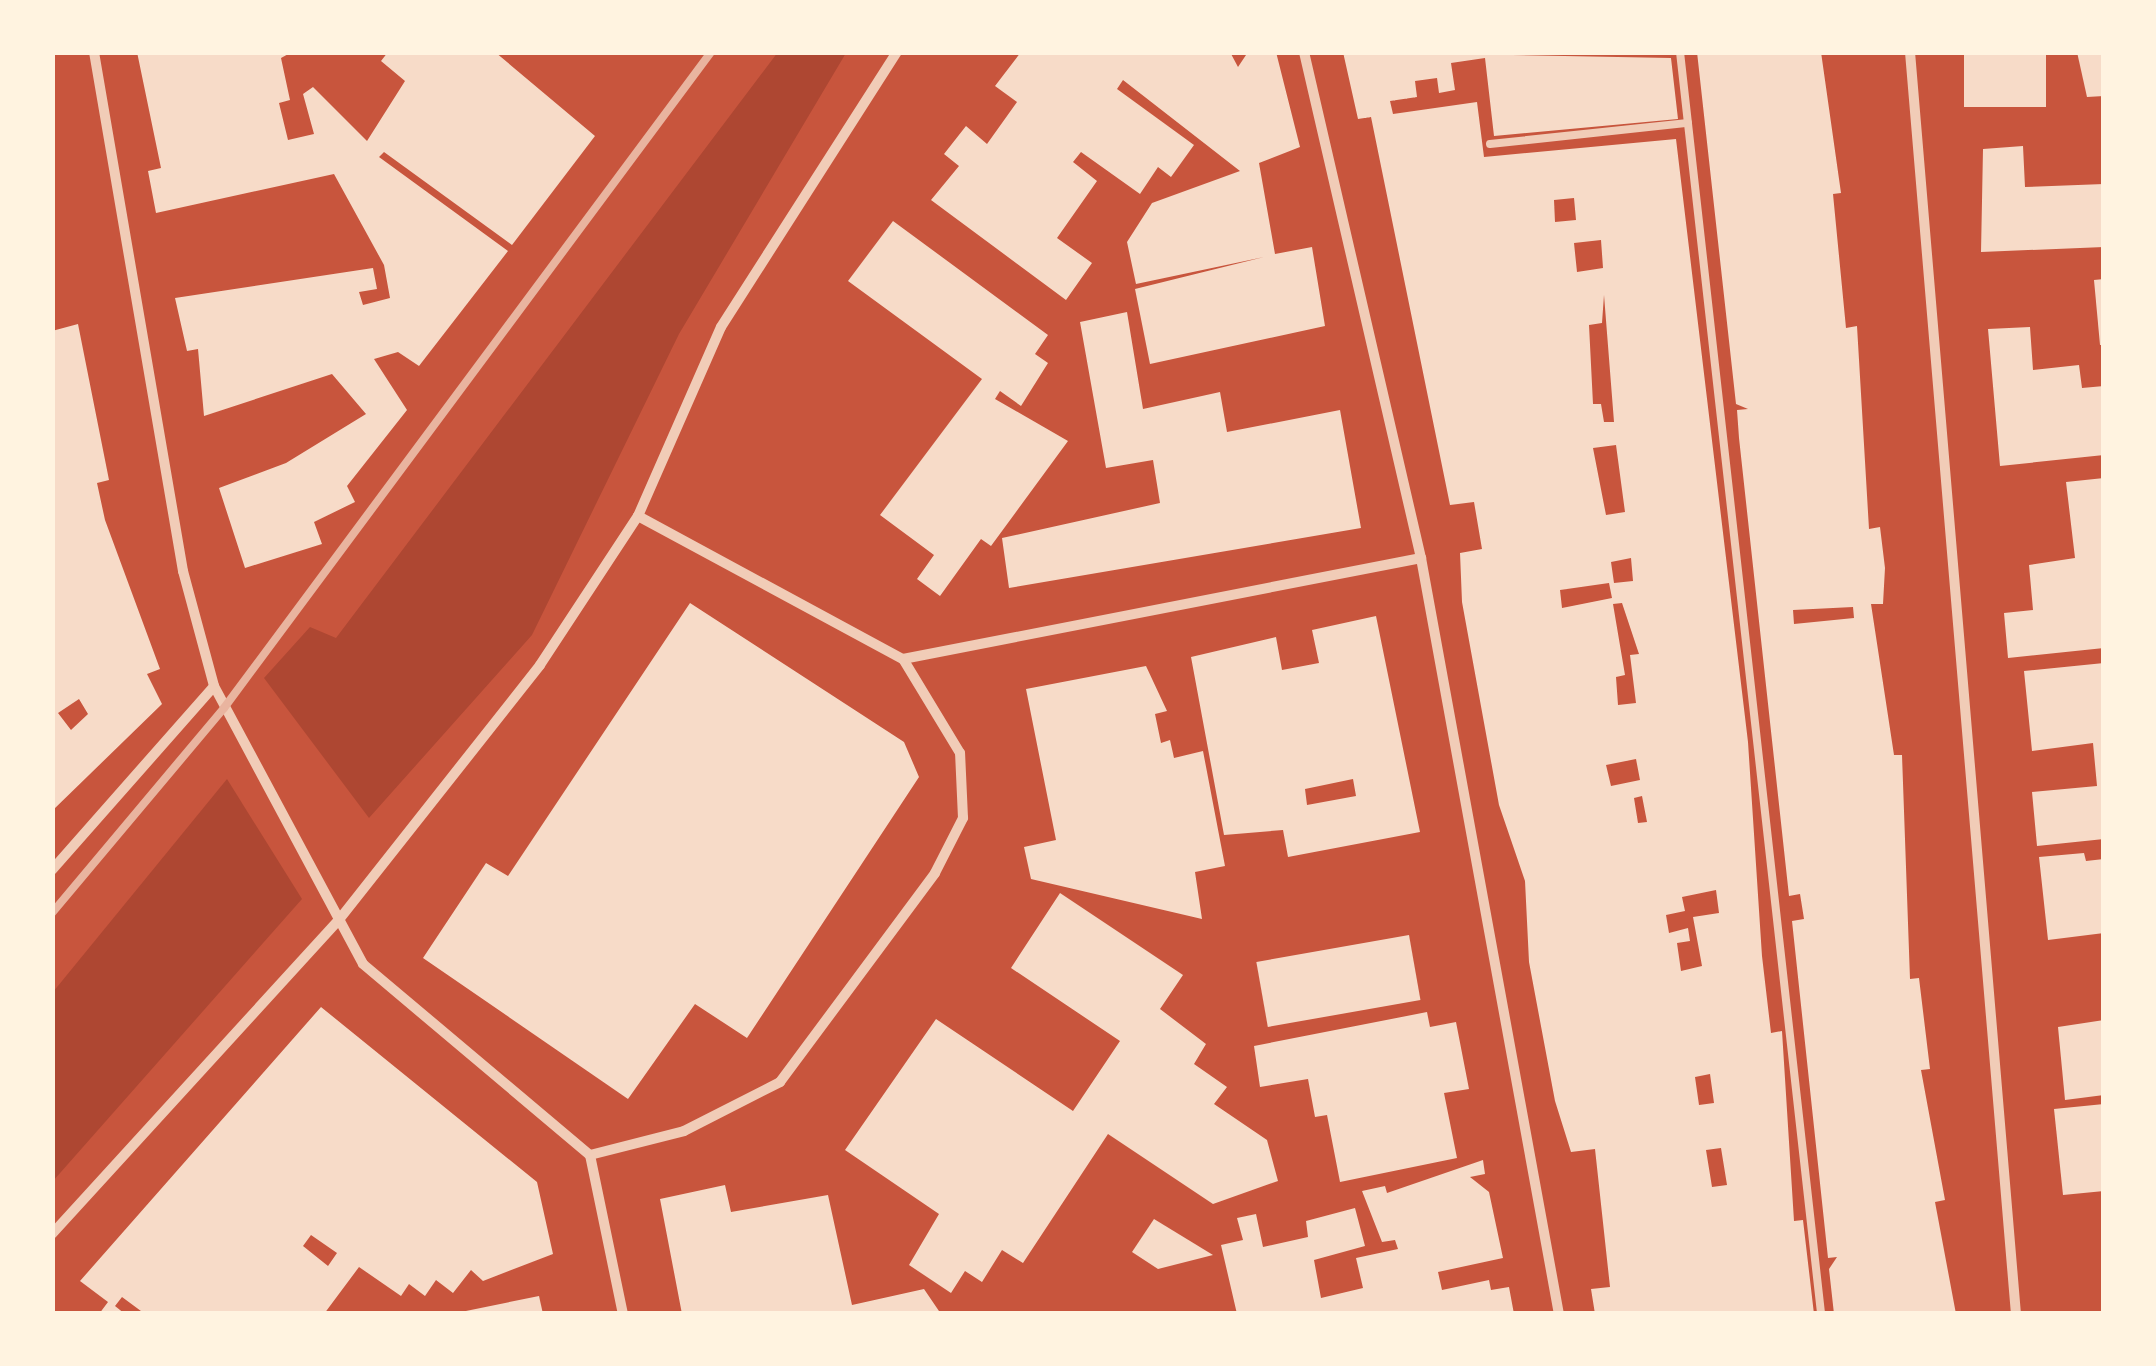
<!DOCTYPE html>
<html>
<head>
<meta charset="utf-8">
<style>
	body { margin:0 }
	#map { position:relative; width:2156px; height:1366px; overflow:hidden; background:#c8553d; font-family:"Titillium Web",sans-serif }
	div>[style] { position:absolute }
	.green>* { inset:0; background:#ae4732 }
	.building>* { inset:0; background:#f7dbc8; transform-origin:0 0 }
	.service>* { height:8px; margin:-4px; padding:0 4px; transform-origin:4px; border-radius:4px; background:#f1ccb7 }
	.minor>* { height:10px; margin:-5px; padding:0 5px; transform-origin:5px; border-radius:5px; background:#f1ccb7 }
	.rail>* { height:8px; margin:-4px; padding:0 4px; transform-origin:4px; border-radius:4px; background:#e9b49f }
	span { translate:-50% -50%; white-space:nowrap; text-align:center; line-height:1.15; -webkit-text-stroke:9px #fff3e0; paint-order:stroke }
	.frame { position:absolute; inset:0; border:55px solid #fff3e0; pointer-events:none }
</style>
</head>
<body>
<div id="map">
	<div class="green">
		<div style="clip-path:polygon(778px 52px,846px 53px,679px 334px,532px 635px,369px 818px,264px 678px,310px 627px,336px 638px)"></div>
		<div style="clip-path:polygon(227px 779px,302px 899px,53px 1181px,53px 992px)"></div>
	</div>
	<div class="building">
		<div style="clip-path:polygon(137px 52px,292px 52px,281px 58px,290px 100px,279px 103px,288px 140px,314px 134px,303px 94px,313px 87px,367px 141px,405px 81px,381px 61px,388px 52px,495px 52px,595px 136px,512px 245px,384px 152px,379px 157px,508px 251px,419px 366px,398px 352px,374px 359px,407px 410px,347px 486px,355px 502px,314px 522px,322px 544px,245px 568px,219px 488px,286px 463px,366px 414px,332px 374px,204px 416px,198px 349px,187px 351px,175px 298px,373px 268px,377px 289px,359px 292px,363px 305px,390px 298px,384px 265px,334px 174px,156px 213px,148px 171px,161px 168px)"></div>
		<div style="clip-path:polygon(1021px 52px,1230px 52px,1238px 67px,1248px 52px,1276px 52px,1300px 147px,1259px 163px,1275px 254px,1312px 247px,1325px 326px,1150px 364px,1135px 289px,1264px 257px,1136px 284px,1127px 242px,1152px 203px,1240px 171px,1123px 80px,1117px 89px,1194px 145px,1171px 177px,1158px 167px,1140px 194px,1081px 152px,1073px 162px,1097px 181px,1057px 238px,1092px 263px,1066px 300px,931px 200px,959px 166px,944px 154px,966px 126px,987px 144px,1017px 102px,995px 86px)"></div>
		<div style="clip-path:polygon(evenodd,1343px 52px,1671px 58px,1678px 119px,1494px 136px,1485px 58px,1451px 63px,1455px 90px,1439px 93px,1437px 78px,1415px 81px,1417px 97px,1390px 101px,1393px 114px,1477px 102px,1484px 157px,1676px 139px,1748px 742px,1762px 956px,1771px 1033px,1782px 1031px,1794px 1221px,1803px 1220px,1814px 1314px,1595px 1314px,1591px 1289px,1610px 1287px,1595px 1149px,1571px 1152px,1555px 1101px,1529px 962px,1525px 881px,1499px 805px,1462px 602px,1460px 553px,1482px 549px,1474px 502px,1450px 505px,1371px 117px,1358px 119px,1343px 52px,1574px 198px,1576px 220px,1555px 222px,1554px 200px,1574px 198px,1343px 52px,1601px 240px,1603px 268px,1577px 272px,1574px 243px,1601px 240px,1343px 52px,1604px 295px,1614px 422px,1604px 422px,1601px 404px,1593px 404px,1589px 325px,1602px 323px,1604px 295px,1343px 52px,1616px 445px,1625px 512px,1606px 515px,1593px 448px,1616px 445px,1343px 52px,1631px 558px,1633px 581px,1614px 583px,1611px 562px,1631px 558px,1343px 52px,1609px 583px,1612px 598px,1562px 608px,1560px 590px,1609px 583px,1343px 52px,1622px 603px,1639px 654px,1630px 655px,1636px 703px,1618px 705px,1616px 677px,1625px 675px,1613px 604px,1622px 603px,1343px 52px,1636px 759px,1640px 780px,1611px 786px,1606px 765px,1636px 759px,1343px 52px,1642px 796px,1647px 822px,1638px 823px,1634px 798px,1642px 796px,1343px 52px,1716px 890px,1719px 913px,1693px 917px,1702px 966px,1681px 971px,1677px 943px,1690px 941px,1688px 928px,1669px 933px,1666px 915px,1685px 911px,1682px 897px,1716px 890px,1343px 52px,1710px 1074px,1714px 1103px,1699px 1105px,1695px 1077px,1710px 1074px,1343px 52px,1721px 1148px,1727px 1185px,1712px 1187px,1706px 1150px,1721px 1148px)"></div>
		<div style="clip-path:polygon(evenodd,1697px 52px,1821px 52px,1841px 193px,1833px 194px,1846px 328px,1857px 326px,1869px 529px,1880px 527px,1885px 568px,1883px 604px,1871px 604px,1894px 755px,1902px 755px,1910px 979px,1919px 978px,1930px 1069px,1921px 1070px,1945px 1200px,1935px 1202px,1956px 1314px,1834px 1314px,1829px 1269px,1837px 1257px,1828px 1258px,1792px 921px,1804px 919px,1800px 894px,1789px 896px,1739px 438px,1737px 410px,1748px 409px,1736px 404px,1697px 52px,1853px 607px,1854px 618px,1794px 624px,1793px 610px,1853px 607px)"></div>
		<div style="left:1964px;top:52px;width:82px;height:55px"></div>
		<div style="clip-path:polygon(2077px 52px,2104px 52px,2104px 96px,2087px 97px)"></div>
		<div style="clip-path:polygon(2023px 146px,2025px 187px,2104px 184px,2104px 247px,1981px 252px,1983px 149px)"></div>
		<div style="clip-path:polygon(893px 221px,1048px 335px,1035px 354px,1048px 363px,1021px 406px,1000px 391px,995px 399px,1068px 441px,991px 546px,981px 539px,940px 596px,917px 579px,934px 555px,880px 515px,982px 379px,848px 281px)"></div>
		<div style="clip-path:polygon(2104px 279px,2104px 345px,2100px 345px,2094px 280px)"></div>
		<div style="clip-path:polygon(1127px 312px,1143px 409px,1220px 392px,1227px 432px,1340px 410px,1361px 528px,1009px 588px,1002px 538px,1160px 503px,1153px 460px,1106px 468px,1080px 322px)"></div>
		<div style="clip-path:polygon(evenodd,78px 324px,109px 480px,97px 483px,105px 520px,160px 669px,147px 674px,162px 704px,52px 811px,52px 331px,78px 324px,79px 699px,88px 714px,71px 730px,58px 713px,79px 699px)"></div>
		<div style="clip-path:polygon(2030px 327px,2033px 370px,2079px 365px,2082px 388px,2104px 386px,2104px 455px,2000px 466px,1988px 329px)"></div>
		<div style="clip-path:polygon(2104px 478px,2104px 648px,2008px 658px,2004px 613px,2033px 610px,2029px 565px,2075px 558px,2066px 482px)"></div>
		<div style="clip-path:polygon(690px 603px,904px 742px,919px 777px,747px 1038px,695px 1004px,628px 1099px,423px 958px,486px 863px,508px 876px)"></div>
		<div style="clip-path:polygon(evenodd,1376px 616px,1420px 832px,1288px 857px,1283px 830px,1224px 835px,1191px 657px,1276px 637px,1282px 670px,1319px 663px,1312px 630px,1376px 616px,1353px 779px,1356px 796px,1307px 805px,1305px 789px,1353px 779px)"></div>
		<div style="clip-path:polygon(2104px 663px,2104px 839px,2037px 846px,2032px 792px,2097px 786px,2093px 743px,2032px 751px,2024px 671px)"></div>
		<div style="clip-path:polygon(1146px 666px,1167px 711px,1155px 714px,1161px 743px,1170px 740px,1174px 758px,1203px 751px,1225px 866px,1195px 872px,1202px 919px,1031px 879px,1024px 847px,1056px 840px,1026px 689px)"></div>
		<div style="clip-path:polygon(2084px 853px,2086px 861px,2104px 859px,2104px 933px,2048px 940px,2039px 857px)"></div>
		<div style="clip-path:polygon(1060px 893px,1183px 975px,1160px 1009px,1206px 1044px,1194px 1064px,1227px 1087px,1214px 1104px,1267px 1140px,1278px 1181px,1213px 1204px,1108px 1134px,1023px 1263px,1002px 1250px,982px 1282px,965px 1271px,951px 1293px,909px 1265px,939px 1214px,845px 1150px,936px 1019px,1073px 1111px,1120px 1041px,1011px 968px)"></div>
		<div style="left:1409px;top:935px;width:66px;height:155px;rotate:80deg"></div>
		<div style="clip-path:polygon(evenodd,321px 1007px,537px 1182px,553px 1254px,483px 1281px,471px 1270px,453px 1293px,436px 1280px,425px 1296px,409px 1284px,401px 1296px,359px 1267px,324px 1314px,145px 1314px,122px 1297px,115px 1306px,125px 1314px,99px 1314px,108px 1302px,80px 1281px,321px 1007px,311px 1235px,337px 1253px,328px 1266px,303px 1246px,311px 1235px)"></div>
		<div style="clip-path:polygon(1427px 1012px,1430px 1027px,1456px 1022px,1469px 1089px,1444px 1093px,1457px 1158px,1340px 1182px,1327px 1115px,1315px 1117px,1308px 1079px,1260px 1087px,1254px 1046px)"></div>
		<div style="clip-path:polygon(2104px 1020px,2104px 1095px,2065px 1100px,2058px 1027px)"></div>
		<div style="clip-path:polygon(2104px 1104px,2104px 1191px,2063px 1195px,2054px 1109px)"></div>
		<div style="clip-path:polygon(1483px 1160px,1485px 1174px,1470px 1177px,1489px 1192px,1503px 1258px,1438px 1272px,1442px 1290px,1489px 1280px,1491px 1290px,1509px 1287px,1514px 1314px,1237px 1314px,1221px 1245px,1243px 1240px,1237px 1218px,1256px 1214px,1263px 1247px,1308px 1237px,1306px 1221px,1355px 1208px,1365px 1246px,1314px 1260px,1321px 1298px,1363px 1288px,1356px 1258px,1398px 1249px,1395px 1240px,1382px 1242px,1362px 1191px,1385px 1186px,1387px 1193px)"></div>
		<div style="clip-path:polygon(725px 1185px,731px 1212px,828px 1195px,852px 1305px,924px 1289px,941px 1314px,682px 1314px,660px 1199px)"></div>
		<div style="clip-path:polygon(1154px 1219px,1213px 1255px,1158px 1269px,1132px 1252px)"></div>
		<div style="clip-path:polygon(539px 1296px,543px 1314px,462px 1314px,461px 1312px)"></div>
	</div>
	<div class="service">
		<div style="left:1680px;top:52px;width:1270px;rotate:83.62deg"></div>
		<div style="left:1490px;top:144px;width:199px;rotate:-6.1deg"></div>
	</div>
	<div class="minor">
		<div style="left:94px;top:52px;width:527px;rotate:80.27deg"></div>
		<div style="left:183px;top:571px;width:119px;rotate:74.9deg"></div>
		<div style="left:214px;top:686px;width:315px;rotate:61.8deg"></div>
		<div style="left:363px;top:964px;width:297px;rotate:40.1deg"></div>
		<div style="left:590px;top:1155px;width:162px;rotate:78.3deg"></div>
		<div style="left:1304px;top:52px;width:519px;rotate:76.98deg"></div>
		<div style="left:1421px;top:558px;width:768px;rotate:79.66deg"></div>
		<div style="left:1910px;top:52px;width:1266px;rotate:85.2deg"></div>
		<div style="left:638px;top:516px;width:301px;rotate:28.4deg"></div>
		<div style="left:903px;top:659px;width:528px;rotate:-11.03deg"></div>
		<div style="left:52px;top:870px;width:245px;rotate:-48.6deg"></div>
		<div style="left:590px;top:1155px;width:97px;rotate:-14.3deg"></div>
		<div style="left:684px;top:1131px;width:108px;rotate:-27deg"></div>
		<div style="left:780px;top:1082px;width:260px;rotate:-53.4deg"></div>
		<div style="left:935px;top:873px;width:62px;rotate:-63deg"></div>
		<div style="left:963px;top:818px;width:65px;rotate:-92.6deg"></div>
		<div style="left:960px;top:753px;width:110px;rotate:-121.2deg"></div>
		<div style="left:52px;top:1234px;width:424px;rotate:-47.6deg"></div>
		<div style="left:338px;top:921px;width:326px;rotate:-51.7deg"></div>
		<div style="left:540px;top:665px;width:178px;rotate:-56.7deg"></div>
		<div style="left:638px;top:516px;width:206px;rotate:-66.3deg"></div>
		<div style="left:721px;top:327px;width:326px;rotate:-57.4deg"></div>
	</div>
	<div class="rail">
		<div style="left:52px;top:913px;width:268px;rotate:-50deg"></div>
		<div style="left:224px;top:708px;width:817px;rotate:-53.41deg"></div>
	</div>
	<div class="frame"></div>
</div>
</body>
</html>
